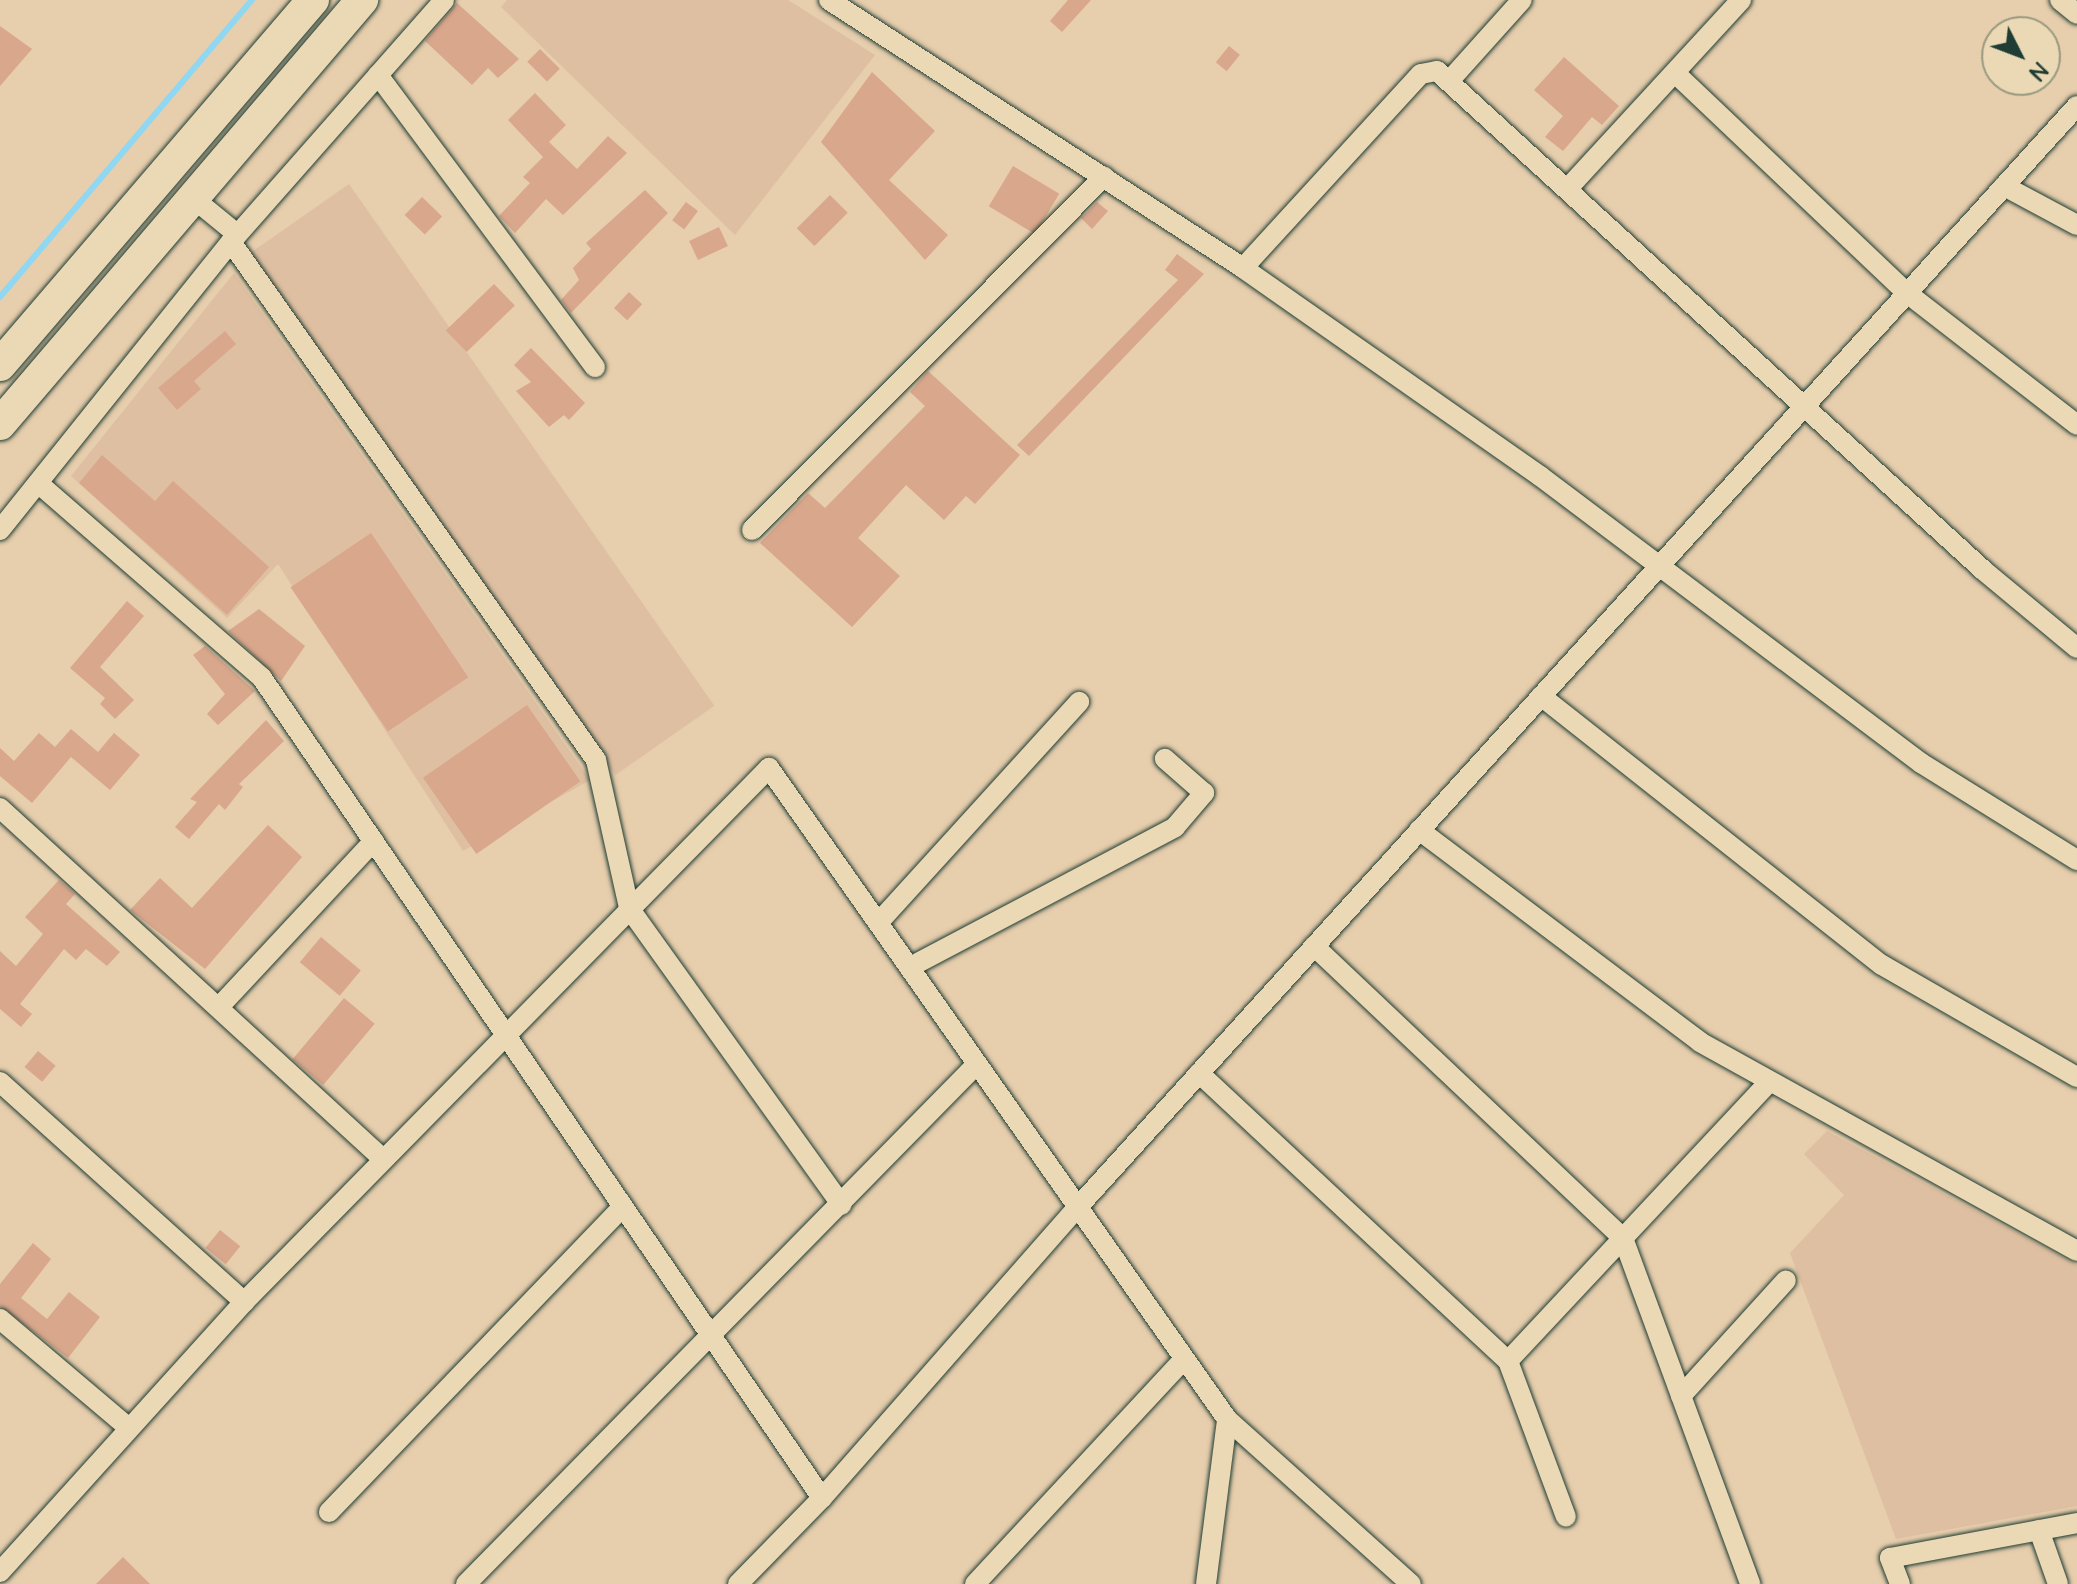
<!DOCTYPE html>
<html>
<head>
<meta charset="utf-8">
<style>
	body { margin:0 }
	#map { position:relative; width:2077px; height:1584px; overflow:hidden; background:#e7cead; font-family:"Architects Daughter",sans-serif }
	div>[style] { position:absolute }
	.built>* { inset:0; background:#dfbfa1; transform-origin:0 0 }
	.stream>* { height:6px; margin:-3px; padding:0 3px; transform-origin:3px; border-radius:3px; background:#90d7f2 }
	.building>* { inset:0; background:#d9a78c; transform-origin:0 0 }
	.roads { filter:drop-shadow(0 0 2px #1f3d34) drop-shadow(0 0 2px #1f3d34) }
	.minor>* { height:20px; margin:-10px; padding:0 10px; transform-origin:10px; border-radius:10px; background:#ebd8b5 }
	.trunk>* { height:32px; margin:-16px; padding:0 16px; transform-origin:16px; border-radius:16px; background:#ebd8b5 }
	span { translate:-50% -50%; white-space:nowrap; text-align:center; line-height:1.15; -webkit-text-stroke:7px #ebd8b5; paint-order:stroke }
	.north { position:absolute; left:1981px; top:16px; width:80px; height:80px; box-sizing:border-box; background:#ebd8b5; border:2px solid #999a81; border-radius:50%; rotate:132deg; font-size:22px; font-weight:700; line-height:32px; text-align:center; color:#1f3d34 }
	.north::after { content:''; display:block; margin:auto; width:28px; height:36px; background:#1f3d34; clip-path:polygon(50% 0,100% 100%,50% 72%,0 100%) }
</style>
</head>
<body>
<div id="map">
	<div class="built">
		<div style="clip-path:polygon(507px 0,788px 0,875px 55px,735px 235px,501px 7px)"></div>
		<div style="left:349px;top:184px;width:637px;height:121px;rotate:55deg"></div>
		<div style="clip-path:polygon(234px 273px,590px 780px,463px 851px,278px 564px,227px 618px,71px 476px)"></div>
		<div style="clip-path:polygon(1827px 1131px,2077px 1265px,2077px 1506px,1896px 1539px,1790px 1253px,1844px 1195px,1804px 1154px)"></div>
	</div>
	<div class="stream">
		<div style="left:0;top:297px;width:390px;rotate:-49.7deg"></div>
	</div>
	<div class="building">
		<div style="clip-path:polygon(1068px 0,1091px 0,1062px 32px,1050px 21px)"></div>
		<div style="clip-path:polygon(457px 3px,519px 59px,498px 78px,488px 68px,472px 85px,425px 41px)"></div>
		<div style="clip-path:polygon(0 26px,32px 49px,0 86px)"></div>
		<div style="left:1229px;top:46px;width:14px;height:21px;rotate:39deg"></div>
		<div style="left:540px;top:49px;width:28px;height:18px;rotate:45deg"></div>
		<div style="clip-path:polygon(1564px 57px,1619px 106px,1602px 125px,1592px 117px,1563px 151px,1545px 137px,1563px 116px,1534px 90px)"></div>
		<div style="clip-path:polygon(872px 72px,935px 131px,889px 180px,948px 235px,925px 260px,821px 142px)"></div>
		<div style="clip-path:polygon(535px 93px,566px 125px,549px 142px,577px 169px,608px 136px,627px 153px,563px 215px,546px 199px,515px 233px,499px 216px,530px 183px,523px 177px,543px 157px,508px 120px)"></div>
		<div style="left:1013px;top:166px;width:54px;height:47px;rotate:31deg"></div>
		<div style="clip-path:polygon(645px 190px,668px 213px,571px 313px,561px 300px,579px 280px,573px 268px,591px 249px,586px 243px)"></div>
		<div style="left:830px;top:195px;width:25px;height:47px;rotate:45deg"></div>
		<div style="left:422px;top:197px;width:28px;height:25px;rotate:44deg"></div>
		<div style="left:686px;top:202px;width:15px;height:23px;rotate:37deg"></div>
		<div style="clip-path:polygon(1097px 202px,1108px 211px,1092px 229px,1081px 218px)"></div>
		<div style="left:719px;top:227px;width:21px;height:33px;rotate:65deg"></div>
		<div style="clip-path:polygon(1177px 254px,1204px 274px,1029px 456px,1017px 445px,1178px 280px,1165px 270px)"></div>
		<div style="left:494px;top:284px;width:30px;height:67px;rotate:46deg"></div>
		<div style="left:629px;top:292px;width:18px;height:22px;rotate:43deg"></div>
		<div style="clip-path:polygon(225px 331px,236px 344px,194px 381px,201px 389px,177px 410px,158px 388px)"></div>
		<div style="clip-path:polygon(531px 348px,585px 403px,569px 420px,564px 415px,549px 427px,516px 391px,531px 382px,514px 365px)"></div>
		<div style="clip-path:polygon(928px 371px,1020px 455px,975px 504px,966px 496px,944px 520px,906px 485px,858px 538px,900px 576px,852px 627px,760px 543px,808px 493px,825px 508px,925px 406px,910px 392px)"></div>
		<div style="clip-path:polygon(102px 455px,155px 501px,173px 481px,269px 567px,227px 615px,79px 483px)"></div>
		<div style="left:371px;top:533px;width:174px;height:97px;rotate:56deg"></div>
		<div style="clip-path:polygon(127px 601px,144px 616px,100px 667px,134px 700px,115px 719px,100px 704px,105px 698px,70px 668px)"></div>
		<div style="clip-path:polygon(259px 609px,305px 646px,281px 681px,228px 631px)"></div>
		<div style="clip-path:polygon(205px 646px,255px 691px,218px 725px,207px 714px,225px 694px,193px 655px)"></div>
		<div style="left:527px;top:705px;width:93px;height:127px;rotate:55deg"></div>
		<div style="clip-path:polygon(266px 720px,284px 741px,239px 784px,243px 787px,225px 810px,219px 804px,189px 839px,175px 827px,197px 802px,190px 799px)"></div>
		<div style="clip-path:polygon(71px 729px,98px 752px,114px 733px,140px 755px,110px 790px,71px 757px,32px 803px,0 776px,0 748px,14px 761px,39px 733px,55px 747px)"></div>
		<div style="clip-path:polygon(268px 825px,302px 857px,205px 969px,130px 910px,160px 878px,192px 908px)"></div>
		<div style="clip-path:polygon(59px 880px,75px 894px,66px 904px,120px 952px,107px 966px,86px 949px,76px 960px,64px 949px,20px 1004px,32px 1014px,21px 1027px,0 1009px,0 951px,16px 966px,43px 934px,25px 917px)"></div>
		<div style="left:321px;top:937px;width:52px;height:33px;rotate:40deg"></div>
		<div style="left:344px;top:998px;width:40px;height:80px;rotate:40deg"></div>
		<div style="left:38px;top:1051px;width:23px;height:21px;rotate:40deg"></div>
		<div style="left:220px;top:1230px;width:26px;height:23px;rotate:39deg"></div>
		<div style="clip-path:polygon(33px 1243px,51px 1259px,21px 1298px,47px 1319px,69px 1292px,100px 1317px,68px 1358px,0 1306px,0 1284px)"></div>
		<div style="clip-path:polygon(123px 1557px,150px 1584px,96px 1584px)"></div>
	</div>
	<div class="roads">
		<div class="minor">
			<div style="left:829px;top:0;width:493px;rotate:32.9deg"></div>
			<div style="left:1243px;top:268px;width:363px;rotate:35deg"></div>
			<div style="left:1540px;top:476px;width:477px;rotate:37deg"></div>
			<div style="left:1921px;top:763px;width:184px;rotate:31.9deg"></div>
			<div style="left:2060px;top:0;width:22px;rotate:39deg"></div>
			<div style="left:1676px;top:74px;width:318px;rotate:43.5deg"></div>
			<div style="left:1907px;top:293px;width:215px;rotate:37.8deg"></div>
			<div style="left:378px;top:75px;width:364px;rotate:53.4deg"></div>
			<div style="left:1451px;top:79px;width:106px;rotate:-48.1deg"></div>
			<div style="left:1570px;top:186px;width:253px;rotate:-47.4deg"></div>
			<div style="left:2004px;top:186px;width:83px;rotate:28.1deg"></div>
			<div style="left:193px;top:198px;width:57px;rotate:39.3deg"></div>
			<div style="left:231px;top:242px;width:634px;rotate:54.83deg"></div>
			<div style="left:596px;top:760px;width:152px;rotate:77.4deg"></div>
			<div style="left:629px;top:908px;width:365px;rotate:54.4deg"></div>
			<div style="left:1243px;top:268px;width:263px;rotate:-47.5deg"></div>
			<div style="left:1421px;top:74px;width:16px;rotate:-11deg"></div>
			<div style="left:1437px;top:71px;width:740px;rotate:42.42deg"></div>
			<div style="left:1983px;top:570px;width:122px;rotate:39.7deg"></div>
			<div style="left:38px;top:483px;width:297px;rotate:41deg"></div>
			<div style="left:262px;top:678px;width:993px;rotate:55.67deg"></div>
			<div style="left:0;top:530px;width:369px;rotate:-51.3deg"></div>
			<div style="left:231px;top:242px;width:322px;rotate:-48.6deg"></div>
			<div style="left:752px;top:530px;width:499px;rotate:-45.1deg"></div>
			<div style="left:1541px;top:696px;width:434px;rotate:38.3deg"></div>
			<div style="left:1882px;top:965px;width:225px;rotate:29.9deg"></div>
			<div style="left:0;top:808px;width:520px;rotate:42.5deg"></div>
			<div style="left:1419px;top:830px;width:352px;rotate:37deg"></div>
			<div style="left:1700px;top:1042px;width:431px;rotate:29deg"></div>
			<div style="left:878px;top:923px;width:299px;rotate:-47.7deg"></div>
			<div style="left:1314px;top:946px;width:425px;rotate:43.4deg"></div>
			<div style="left:1623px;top:1238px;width:369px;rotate:69.8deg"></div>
			<div style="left:910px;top:967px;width:300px;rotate:-27.8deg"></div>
			<div style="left:1175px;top:827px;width:45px;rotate:-49.5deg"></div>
			<div style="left:1204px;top:793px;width:52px;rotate:-138.9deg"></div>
			<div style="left:219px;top:1007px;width:227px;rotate:-47deg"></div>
			<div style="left:1199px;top:1073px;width:422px;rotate:43deg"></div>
			<div style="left:1508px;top:1361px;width:166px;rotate:69.6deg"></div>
			<div style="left:0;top:1082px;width:329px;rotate:42deg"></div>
			<div style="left:0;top:1319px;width:167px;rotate:40.2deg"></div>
			<div style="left:1508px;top:1361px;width:383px;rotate:-46.9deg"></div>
			<div style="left:1681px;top:1396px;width:156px;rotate:-47.8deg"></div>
			<div style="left:329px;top:1512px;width:424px;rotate:-46.1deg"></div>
			<div style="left:2039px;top:1530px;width:57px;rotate:70.6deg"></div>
			<div style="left:0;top:1572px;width:364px;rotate:-47.9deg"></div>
			<div style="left:244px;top:1302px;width:749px;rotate:-45.49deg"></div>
			<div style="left:769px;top:768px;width:796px;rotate:54.87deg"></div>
			<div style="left:1227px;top:1419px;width:247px;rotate:41.9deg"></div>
			<div style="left:466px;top:1584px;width:729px;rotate:-45.5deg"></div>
			<div style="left:738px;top:1584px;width:120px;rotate:-45.7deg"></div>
			<div style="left:822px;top:1498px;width:386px;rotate:-48.7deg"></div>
			<div style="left:1077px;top:1208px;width:1488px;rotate:-47.78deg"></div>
			<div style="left:975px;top:1584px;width:307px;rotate:-47.1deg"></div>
			<div style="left:1206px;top:1584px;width:166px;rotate:-82.7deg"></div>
			<div style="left:1900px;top:1584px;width:28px;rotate:-111deg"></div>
			<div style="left:1890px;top:1558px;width:190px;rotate:-10.6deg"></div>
		</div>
		<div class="trunk">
			<div style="left:0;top:365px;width:481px;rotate:-49.4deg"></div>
			<div style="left:0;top:424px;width:558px;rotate:-49.51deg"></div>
		</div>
	</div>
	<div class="north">N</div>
</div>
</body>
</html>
